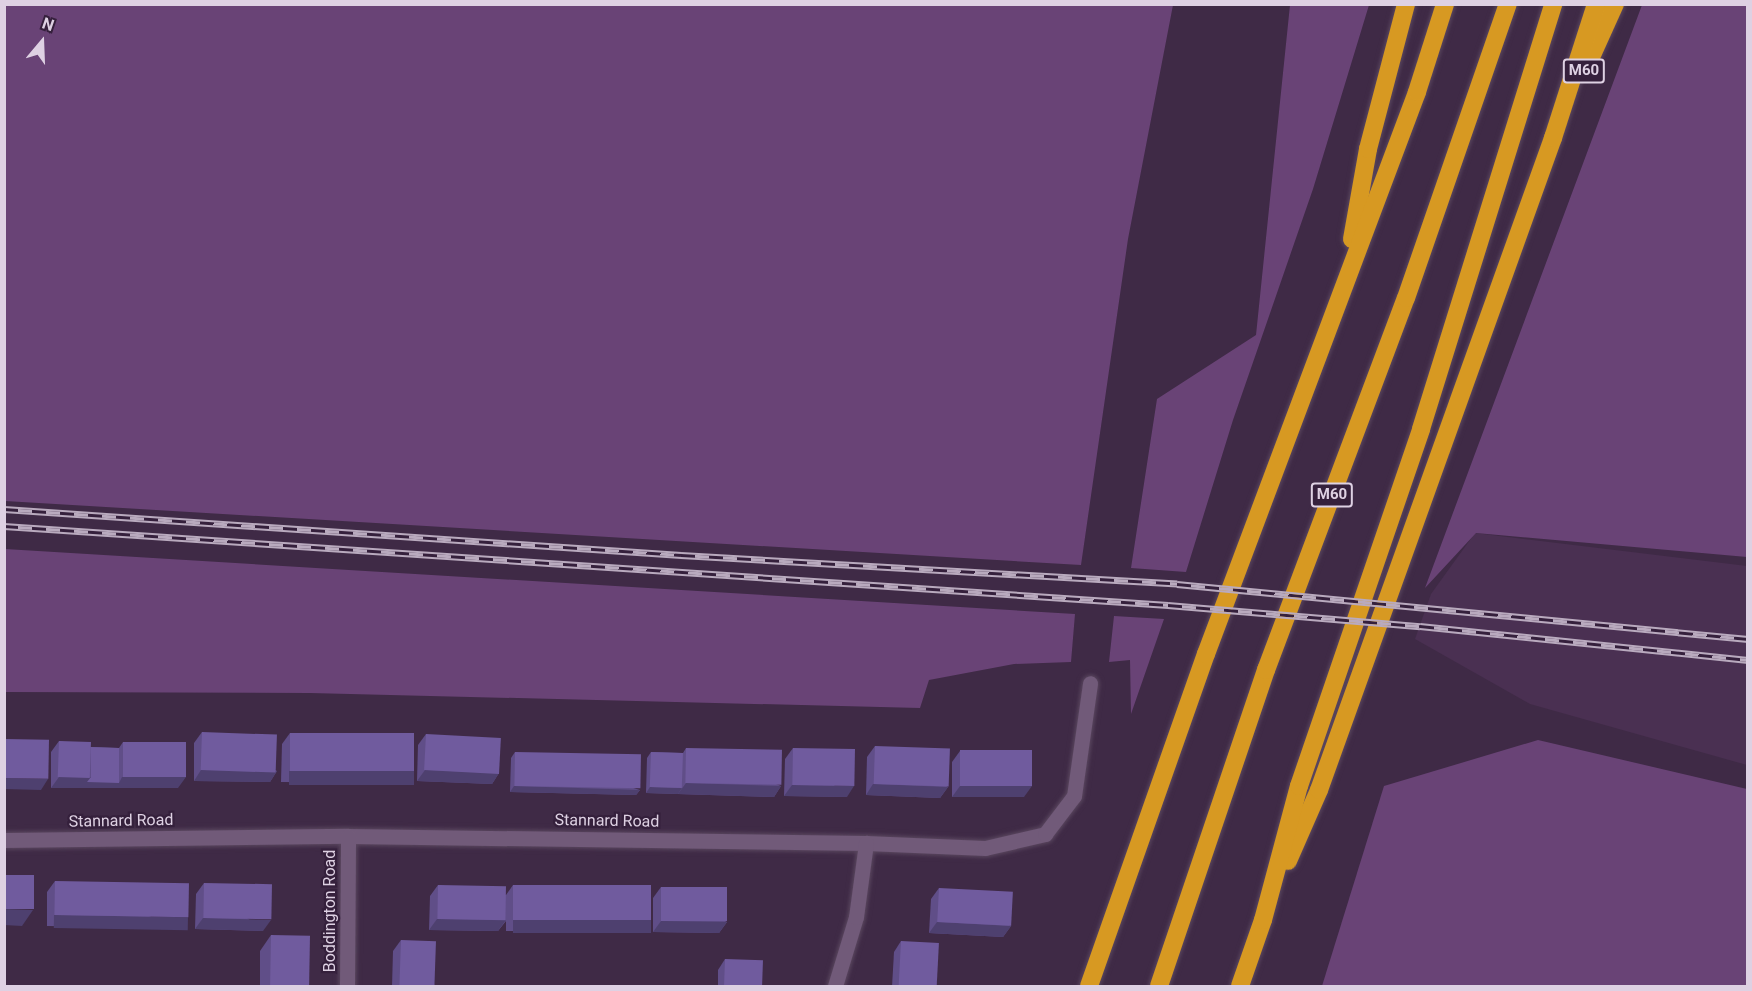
<!DOCTYPE html>
<html>
<head>
<meta charset="utf-8">
<style>
	body { margin:0 }
	#map { position:relative; width:1752px; height:991px; overflow:hidden; background:#3f2a46; font-family:Roboto,sans-serif }
	div>[style] { position:absolute }
	.built>* { inset:0; background:#4a3052 }
	.green>* { inset:0; background:#694376 }
	.roads { filter:drop-shadow(0 0 2px #5a475f) drop-shadow(0 0 2px #5a475f) }
	.street>* { height:15px; margin:-7.5px; padding:0 7.5px; transform-origin:7.5px; border-radius:7.5px; background:#715a79 }
	.highway>* { height:18px; margin:-9px; padding:0 9px; transform-origin:9px; border-radius:9px; background:#d79922 }
	.rail>* { height:7px; margin-top:-3.5px; transform-origin:0; background:repeating-linear-gradient(90deg,#35203c 0 14px,#b9aabe 0 28px); box-sizing:border-box; border-block:2px solid #b9aabe }
	.wall>* { inset:0; background:#604e88 }
	.shaded-wall>* { inset:0; background:#4e406f; transform-origin:0 0 }
	.building>* { inset:0; background:#705b9e; transform-origin:0 0 }
	span { translate:-50% -50%; white-space:nowrap; text-align:center; line-height:1.15; -webkit-text-stroke:4.5px #35203c; paint-order:stroke }
	.shield-label span { padding:2px 4px; background:#35203c; border:2px solid; border-radius:4px; -webkit-text-stroke-width:0 }
	.shield-label { font-size:15px; color:#ded1e3; font-weight:700 }
	.street-label { font-size:16px; color:#ded1e3 }
	.frame { position:absolute; inset:0; border:6px solid #ded1e3; pointer-events:none }
	.north { position:absolute; left:12px; top:12px; width:60px; height:60px; -webkit-text-stroke:4px #35203c; paint-order:stroke; rotate:19deg; font-size:16px; font-weight:700; line-height:24px; text-align:center; color:#ded1e3 }
	.north::after { content:''; display:block; margin:auto; width:21px; height:27px; background:#ded1e3; clip-path:polygon(50% 0,100% 100%,50% 72%,0 100%) }
</style>
</head>
<body>
<div id="map">
	<div class="built">
		<div style="clip-path:polygon(1475px 533px,1747px 566px,1747px 765px,1530px 704px,1415px 639px,1431px 594px)"></div>
	</div>
	<div class="green">
		<div style="clip-path:polygon(4px 5px,1173px 5px,1128px 239px,1081px 565px,5px 501px)"></div>
		<div style="clip-path:polygon(1290px 5px,1369px 5px,1313px 189px,1233px 420px,1186px 572px,1131px 568px,1157px 399px,1256px 335px)"></div>
		<div style="clip-path:polygon(1642px 5px,1747px 5px,1747px 557px,1476px 533px,1425px 588px)"></div>
		<div style="clip-path:polygon(5px 549px,1075px 614px,1071px 662px,1014px 664px,929px 680px,920px 708px,310px 693px,5px 692px)"></div>
		<div style="clip-path:polygon(1114px 616px,1164px 619px,1131px 714px,1130px 660px,1109px 662px)"></div>
		<div style="clip-path:polygon(1538px 740px,1747px 789px,1747px 986px,1322px 986px,1384px 786px)"></div>
	</div>
	<div class="roads">
		<div class="street">
			<div style="left:4px;top:840px;width:344px;rotate:-0.7deg"></div>
			<div style="left:348px;top:836px;width:518px;rotate:0.77deg"></div>
			<div style="left:866px;top:843px;width:119px;rotate:2.4deg"></div>
			<div style="left:985px;top:848px;width:62px;rotate:-13.1deg"></div>
			<div style="left:1045px;top:834px;width:48px;rotate:-52.7deg"></div>
			<div style="left:1074px;top:796px;width:114px;rotate:-81.9deg"></div>
			<div style="left:347px;top:986px;width:150px;rotate:-89.6deg"></div>
			<div style="left:835px;top:986px;width:72px;rotate:-73.1deg"></div>
			<div style="left:856px;top:917px;width:75px;rotate:-82.3deg"></div>
		</div>
		<div class="highway">
			<div style="left:1587px;top:66px;width:68px;rotate:-65.7deg"></div>
			<div style="left:1352px;top:239px;width:91px;rotate:-79.9deg"></div>
			<div style="left:1368px;top:149px;width:150px;rotate:-75.3deg"></div>
			<div style="left:1288px;top:861px;width:77px;rotate:-66.4deg"></div>
			<div style="left:1319px;top:790px;width:693px;rotate:-70.26deg"></div>
			<div style="left:1553px;top:138px;width:141px;rotate:-72.2deg"></div>
			<div style="left:1089px;top:986px;width:352px;rotate:-70.6deg"></div>
			<div style="left:1206px;top:654px;width:600px;rotate:-69.42deg"></div>
			<div style="left:1417px;top:92px;width:92px;rotate:-72.3deg"></div>
			<div style="left:1159px;top:986px;width:334px;rotate:-71.3deg"></div>
			<div style="left:1266px;top:670px;width:397px;rotate:-69.4deg"></div>
			<div style="left:1406px;top:298px;width:311px;rotate:-70.9deg"></div>
			<div style="left:1240px;top:986px;width:70px;rotate:-70.8deg"></div>
			<div style="left:1263px;top:920px;width:139px;rotate:-75deg"></div>
			<div style="left:1299px;top:786px;width:377px;rotate:-71.1deg"></div>
			<div style="left:1421px;top:429px;width:445px;rotate:-72.7deg"></div>
		</div>
	</div>
	<div class="rail">
		<div style="left:4px;top:509px;width:679px;rotate:3.89deg"></div>
		<div style="left:681px;top:555px;width:497px;rotate:3.3deg"></div>
		<div style="left:1177px;top:584px;width:574px;rotate:5.5deg"></div>
		<div style="left:4px;top:526px;width:1167px;rotate:3.88deg"></div>
		<div style="left:1168px;top:605px;width:253px;rotate:4.8deg"></div>
		<div style="left:1420px;top:626px;width:330px;rotate:5.9deg"></div>
	</div>
	<div class="wall">
		<div style="clip-path:polygon(202px 732px,277px 771px,270px 782px,194px 781px,194px 743px)"></div>
		<div style="clip-path:polygon(290px 733px,406px 783px,281px 782px,282px 744px)"></div>
		<div style="clip-path:polygon(426px 734px,499px 773px,492px 784px,417px 781px,418px 745px)"></div>
		<div style="clip-path:polygon(59px 741px,91px 747px,119px 748px,123px 742px,178px 788px,51px 788px,51px 752px)"></div>
		<div style="clip-path:polygon(875px 746px,948px 787px,940px 798px,866px 795px,867px 757px)"></div>
		<div style="clip-path:polygon(686px 748px,781px 786px,774px 797px,646px 793px,647px 758px,651px 752px,683px 753px)"></div>
		<div style="clip-path:polygon(793px 748px,847px 797px,784px 796px,785px 759px)"></div>
		<div style="clip-path:polygon(960px 751px,1024px 797px,952px 797px,952px 762px)"></div>
		<div style="clip-path:polygon(515px 752px,640px 790px,636px 795px,510px 792px,511px 758px)"></div>
		<div style="clip-path:polygon(55px 881px,181px 928px,47px 926px,47px 892px)"></div>
		<div style="clip-path:polygon(204px 883px,263px 931px,195px 929px,196px 894px)"></div>
		<div style="clip-path:polygon(438px 885px,506px 895px,513px 885px,651px 921px,643px 932px,506px 931px,506px 921px,498px 931px,429px 930px,430px 896px)"></div>
		<div style="clip-path:polygon(661px 887px,727px 922px,719px 933px,653px 932px,653px 898px)"></div>
		<div style="clip-path:polygon(939px 888px,1011px 926px,1003px 937px,929px 933px,931px 899px)"></div>
		<div style="clip-path:polygon(271px 935px,309px 987px,260px 987px,260px 951px)"></div>
		<div style="clip-path:polygon(401px 940px,436px 987px,392px 987px,393px 951px)"></div>
		<div style="clip-path:polygon(901px 941px,937px 987px,892px 987px,894px 952px)"></div>
		<div style="clip-path:polygon(725px 959px,763px 987px,718px 987px,718px 970px)"></div>
	</div>
	<div class="shaded-wall">
		<div style="clip-path:polygon(201px 770px,277px 771px,270px 782px,194px 781px)"></div>
		<div style="clip-path:polygon(425px 770px,499px 773px,492px 784px,417px 781px)"></div>
		<div style="left:289px;top:771px;width:125px;height:14px"></div>
		<div style="clip-path:polygon(59px 777px,91px 777px,119px 783px,122px 777px,186px 777px,178px 788px,51px 788px)"></div>
		<div style="clip-path:polygon(4px 778px,48px 779px,41px 790px,4px 789px)"></div>
		<div style="clip-path:polygon(686px 783px,781px 786px,774px 797px,678px 794px)"></div>
		<div style="clip-path:polygon(873px 784px,948px 787px,940px 798px,866px 795px)"></div>
		<div style="clip-path:polygon(792px 785px,854px 786px,847px 797px,784px 796px)"></div>
		<div style="clip-path:polygon(514px 786px,640px 790px,636px 795px,510px 792px)"></div>
		<div style="clip-path:polygon(960px 786px,1032px 786px,1024px 797px,952px 797px)"></div>
		<div style="clip-path:polygon(650px 787px,682px 788px,678px 794px,646px 793px)"></div>
		<div style="clip-path:polygon(4px 909px,33px 910px,22px 926px,4px 925px)"></div>
		<div style="left:54px;top:915px;width:134px;height:13px;rotate:1deg"></div>
		<div style="clip-path:polygon(203px 918px,271px 920px,263px 931px,195px 929px)"></div>
		<div style="clip-path:polygon(437px 919px,506px 920px,498px 931px,429px 930px)"></div>
		<div style="left:513px;top:920px;width:138px;height:13px"></div>
		<div style="clip-path:polygon(661px 921px,727px 922px,719px 933px,653px 932px)"></div>
		<div style="clip-path:polygon(937px 922px,1011px 926px,1003px 937px,929px 933px)"></div>
	</div>
	<div class="building">
		<div style="left:202px;top:732px;width:75px;height:38px;rotate:2deg"></div>
		<div style="left:290px;top:733px;width:124px;height:38px"></div>
		<div style="left:426px;top:734px;width:75px;height:36px;rotate:3deg"></div>
		<div style="left:4px;top:739px;width:45px;height:39px;rotate:1deg"></div>
		<div style="left:59px;top:741px;width:32px;height:36px;rotate:2deg"></div>
		<div style="left:123px;top:742px;width:63px;height:35px"></div>
		<div style="left:875px;top:746px;width:75px;height:38px;rotate:2deg"></div>
		<div style="clip-path:polygon(91px 747px,119px 748px,119px 783px,87px 782px,91px 777px)"></div>
		<div style="left:686px;top:748px;width:96px;height:35px;rotate:1deg"></div>
		<div style="left:793px;top:748px;width:62px;height:37px;rotate:1deg"></div>
		<div style="left:1032px;top:750px;width:36px;height:72px;rotate:90deg"></div>
		<div style="left:515px;top:752px;width:126px;height:34px;rotate:1deg"></div>
		<div style="left:651px;top:752px;width:32px;height:35px;rotate:2deg"></div>
		<div style="left:4px;top:875px;width:30px;height:34px"></div>
		<div style="left:55px;top:881px;width:134px;height:34px;rotate:1deg"></div>
		<div style="left:204px;top:883px;width:68px;height:35px;rotate:1deg"></div>
		<div style="left:438px;top:885px;width:68px;height:34px;rotate:1deg"></div>
		<div style="left:513px;top:885px;width:138px;height:35px"></div>
		<div style="left:661px;top:887px;width:66px;height:34px"></div>
		<div style="left:939px;top:888px;width:74px;height:34px;rotate:3deg"></div>
		<div style="left:271px;top:935px;width:39px;height:52px;rotate:1deg"></div>
		<div style="left:401px;top:940px;width:35px;height:47px;rotate:2deg"></div>
		<div style="left:901px;top:941px;width:38px;height:46px;rotate:3deg"></div>
		<div style="left:725px;top:959px;width:38px;height:28px;rotate:2deg"></div>
	</div>
	<div class="shield-label">
		<span style="left:1584px;top:71px">M60</span>
		<span style="left:1332px;top:495px">M60</span>
	</div>
	<div class="street-label">
		<span style="left:121px;top:821px;rotate:-1deg">Stannard Road</span>
		<span style="left:607px;top:821px;rotate:1deg">Stannard Road</span>
		<span style="left:330px;top:911px;rotate:-90deg">Boddington Road</span>
	</div>
	<div class="frame"></div>
	<div class="north">N</div>
</div>
</body>
</html>
